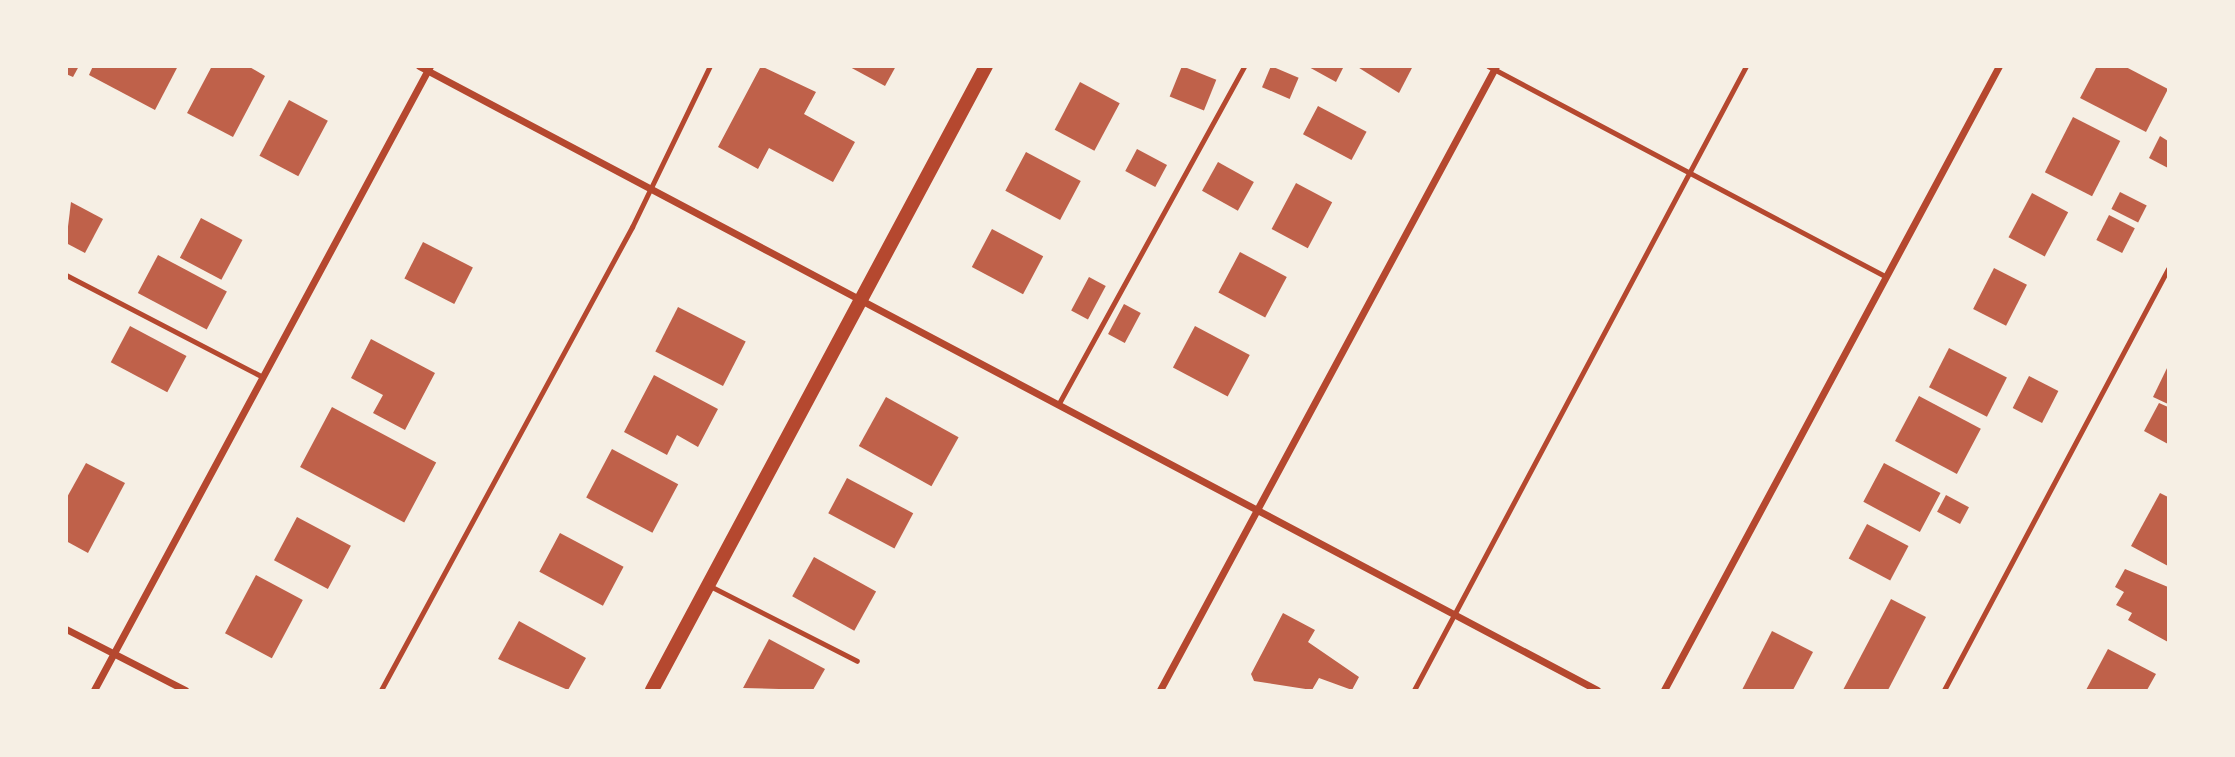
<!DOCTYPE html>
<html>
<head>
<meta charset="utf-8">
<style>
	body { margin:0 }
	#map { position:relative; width:2235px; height:757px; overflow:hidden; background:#f6efe4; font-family:"Libre Baskerville",serif }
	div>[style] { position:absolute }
	.building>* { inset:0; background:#bf614a; transform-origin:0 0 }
	.service>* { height:5px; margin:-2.5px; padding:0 2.5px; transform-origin:2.5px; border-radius:2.5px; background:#b5482f }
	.minor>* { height:7px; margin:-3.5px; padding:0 3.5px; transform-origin:3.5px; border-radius:3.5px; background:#b5482f }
	.secondary>* { height:14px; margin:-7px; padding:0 7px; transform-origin:7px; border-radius:7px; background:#b5482f }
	span { translate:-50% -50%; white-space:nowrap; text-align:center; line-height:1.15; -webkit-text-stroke:5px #f6efe4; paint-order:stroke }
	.frame { position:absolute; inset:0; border:68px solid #f6efe4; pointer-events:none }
</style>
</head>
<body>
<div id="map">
	<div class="building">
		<div style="clip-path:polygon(66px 66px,79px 66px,73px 77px,66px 74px)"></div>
		<div style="clip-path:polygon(93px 66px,178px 66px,155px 110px,89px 75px)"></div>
		<div style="clip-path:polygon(212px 66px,248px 66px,265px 76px,233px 137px,187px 113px)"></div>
		<div style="clip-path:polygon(761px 66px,816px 92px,804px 114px,855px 142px,833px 182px,769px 148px,758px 169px,718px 147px)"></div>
		<div style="clip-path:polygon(848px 66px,896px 66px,885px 86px)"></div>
		<div style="left:1182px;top:66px;width:37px;height:33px;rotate:22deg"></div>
		<div style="left:1271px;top:66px;width:30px;height:23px;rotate:23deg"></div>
		<div style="clip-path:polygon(1307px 66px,1344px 66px,1336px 82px)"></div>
		<div style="clip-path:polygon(1356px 66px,1413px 66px,1399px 93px)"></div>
		<div style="clip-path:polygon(2097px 66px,2124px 66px,2168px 89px,2146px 132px,2080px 98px)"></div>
		<div style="left:1080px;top:82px;width:45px;height:54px;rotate:28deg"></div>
		<div style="left:289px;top:100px;width:44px;height:63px;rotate:28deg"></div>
		<div style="left:1318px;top:106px;width:55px;height:32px;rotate:28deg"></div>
		<div style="left:2073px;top:117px;width:53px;height:62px;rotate:27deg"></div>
		<div style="clip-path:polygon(2160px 136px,2168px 141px,2168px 168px,2149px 158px)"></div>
		<div style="left:1137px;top:149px;width:34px;height:25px;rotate:28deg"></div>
		<div style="left:1026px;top:152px;width:62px;height:44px;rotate:28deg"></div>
		<div style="left:1218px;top:162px;width:41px;height:33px;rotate:29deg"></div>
		<div style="left:1296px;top:183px;width:41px;height:52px;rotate:28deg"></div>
		<div style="left:2120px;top:192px;width:30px;height:19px;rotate:27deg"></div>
		<div style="left:2032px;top:193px;width:41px;height:50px;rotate:28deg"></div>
		<div style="clip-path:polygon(71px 202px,103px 219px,85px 253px,66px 243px)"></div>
		<div style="left:2109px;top:215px;width:29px;height:28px;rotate:27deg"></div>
		<div style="left:201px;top:218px;width:47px;height:45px;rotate:28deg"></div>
		<div style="left:992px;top:229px;width:58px;height:43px;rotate:28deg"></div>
		<div style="left:423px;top:242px;width:56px;height:41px;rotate:27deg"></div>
		<div style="left:1240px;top:252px;width:53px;height:46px;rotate:28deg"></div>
		<div style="left:158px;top:255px;width:78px;height:43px;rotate:28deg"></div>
		<div style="left:1994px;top:268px;width:37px;height:46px;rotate:27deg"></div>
		<div style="left:1089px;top:277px;width:19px;height:38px;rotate:28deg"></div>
		<div style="left:1124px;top:304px;width:19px;height:34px;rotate:28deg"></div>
		<div style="left:678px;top:307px;width:76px;height:50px;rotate:27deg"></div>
		<div style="left:130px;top:326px;width:64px;height:41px;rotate:28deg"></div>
		<div style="left:1195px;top:326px;width:62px;height:47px;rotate:28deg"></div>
		<div style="clip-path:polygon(371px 339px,435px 373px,405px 430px,373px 413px,383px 395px,351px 378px)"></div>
		<div style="left:1949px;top:348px;width:65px;height:44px;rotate:27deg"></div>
		<div style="clip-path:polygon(2168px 366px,2168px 404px,2153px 397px)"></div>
		<div style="clip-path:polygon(654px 375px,718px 409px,698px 447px,677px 435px,667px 455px,624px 432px)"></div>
		<div style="left:2029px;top:376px;width:33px;height:36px;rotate:27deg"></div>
		<div style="left:1919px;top:396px;width:70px;height:51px;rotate:28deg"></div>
		<div style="left:886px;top:397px;width:83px;height:56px;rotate:29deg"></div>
		<div style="clip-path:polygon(2159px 403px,2168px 407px,2168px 444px,2144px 431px)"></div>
		<div style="left:332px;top:407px;width:118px;height:68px;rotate:28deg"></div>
		<div style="left:612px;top:449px;width:75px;height:55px;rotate:28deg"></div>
		<div style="clip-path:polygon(86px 463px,125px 483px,88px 553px,66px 541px,66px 499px)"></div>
		<div style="left:1884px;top:463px;width:64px;height:44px;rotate:28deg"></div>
		<div style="left:847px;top:478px;width:75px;height:40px;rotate:28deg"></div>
		<div style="clip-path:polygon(2160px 493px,2168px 497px,2168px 566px,2131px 546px)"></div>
		<div style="left:1946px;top:495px;width:26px;height:19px;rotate:28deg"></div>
		<div style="left:297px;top:517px;width:61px;height:49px;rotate:28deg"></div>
		<div style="left:1867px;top:524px;width:47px;height:39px;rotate:28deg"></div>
		<div style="left:560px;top:533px;width:72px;height:44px;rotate:28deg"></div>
		<div style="left:814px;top:557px;width:71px;height:45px;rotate:29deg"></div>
		<div style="clip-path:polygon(2125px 569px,2168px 587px,2168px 642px,2128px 620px,2132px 613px,2116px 605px,2124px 592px,2115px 587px)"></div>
		<div style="left:256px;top:575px;width:53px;height:66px;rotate:28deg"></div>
		<div style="clip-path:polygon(1891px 599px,1926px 617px,1888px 690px,1843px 690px)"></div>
		<div style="clip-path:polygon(1283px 613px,1315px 630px,1308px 642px,1359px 677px,1352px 690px,1319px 678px,1312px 690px,1254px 681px,1251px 674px)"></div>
		<div style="clip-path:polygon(519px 621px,586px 658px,568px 690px,498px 659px)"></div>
		<div style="clip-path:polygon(1772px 631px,1813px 652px,1793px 690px,1742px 690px)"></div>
		<div style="clip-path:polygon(769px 639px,825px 669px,813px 690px,743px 688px)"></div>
		<div style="clip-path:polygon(2108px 649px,2156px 674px,2147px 690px,2086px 690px)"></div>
	</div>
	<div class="service">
		<div style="left:1488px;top:66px;width:450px;rotate:27.9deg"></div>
		<div style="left:66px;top:275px;width:220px;rotate:27.4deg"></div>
		<div style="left:1058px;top:405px;width:387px;rotate:-61.2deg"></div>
		<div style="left:708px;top:585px;width:167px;rotate:27deg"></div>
		<div style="left:381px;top:690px;width:527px;rotate:-61.54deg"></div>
		<div style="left:632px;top:227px;width:179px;rotate:-64.2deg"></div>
		<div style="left:1414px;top:690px;width:707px;rotate:-61.98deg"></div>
		<div style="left:1944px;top:690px;width:477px;rotate:-62deg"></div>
	</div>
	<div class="minor">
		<div style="left:419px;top:66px;width:1333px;rotate:27.91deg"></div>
		<div style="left:66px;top:629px;width:134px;rotate:27.1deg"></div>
		<div style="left:94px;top:690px;width:709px;rotate:-61.7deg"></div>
		<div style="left:1160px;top:690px;width:709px;rotate:-61.7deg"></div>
		<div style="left:1664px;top:690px;width:708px;rotate:-61.77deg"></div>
	</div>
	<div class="secondary">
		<div style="left:652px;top:690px;width:708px;rotate:-61.84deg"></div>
	</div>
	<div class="frame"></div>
</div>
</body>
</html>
